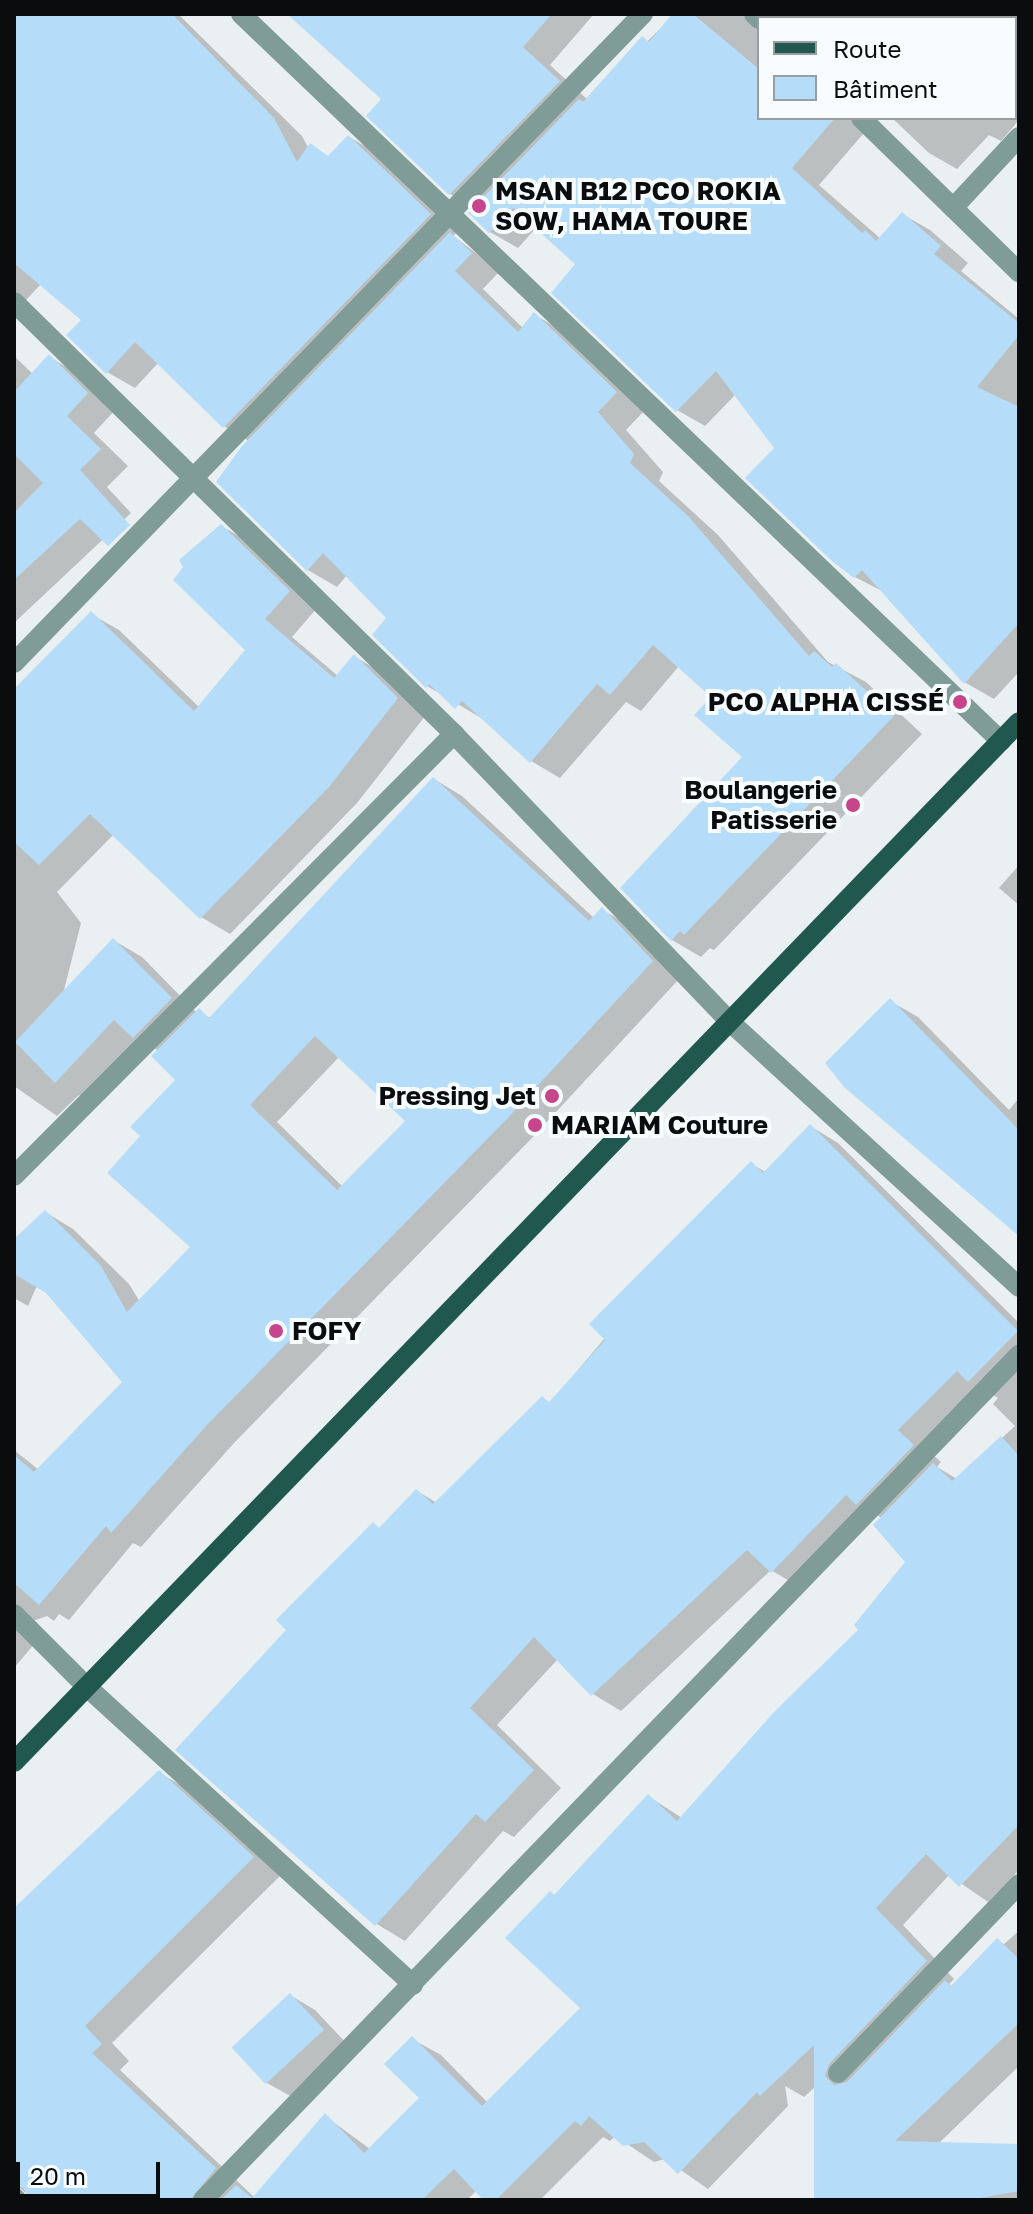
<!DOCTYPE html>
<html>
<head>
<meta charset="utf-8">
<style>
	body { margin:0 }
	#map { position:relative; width:1033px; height:2214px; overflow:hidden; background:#eaeff1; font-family:"Golos Text",sans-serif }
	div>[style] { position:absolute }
	.shadow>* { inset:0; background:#0003 }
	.building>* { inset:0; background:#b5ddf9; transform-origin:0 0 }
	.minor>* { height:20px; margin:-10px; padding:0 10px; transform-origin:10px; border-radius:10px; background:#809c97 }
	.major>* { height:20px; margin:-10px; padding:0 10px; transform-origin:10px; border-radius:10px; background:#205850 }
	.dots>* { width:22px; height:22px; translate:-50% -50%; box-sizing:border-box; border:4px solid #f7fdfe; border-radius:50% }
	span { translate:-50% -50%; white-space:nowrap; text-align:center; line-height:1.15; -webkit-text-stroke:8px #f7fdfe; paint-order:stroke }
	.poi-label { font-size:26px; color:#0b0c0d; font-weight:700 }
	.left { translate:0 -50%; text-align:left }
	.right { translate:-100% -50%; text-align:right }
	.frame { position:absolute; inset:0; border:16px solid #0b0c0d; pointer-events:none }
	.legend { position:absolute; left:757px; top:16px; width:260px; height:104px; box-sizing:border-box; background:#f7fdfe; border:2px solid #999d9e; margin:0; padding:10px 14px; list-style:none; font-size:24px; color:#0b0c0d }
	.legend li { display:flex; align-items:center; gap:16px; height:40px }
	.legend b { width:40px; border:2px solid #999d9e }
	.scale { position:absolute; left:16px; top:2162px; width:144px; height:36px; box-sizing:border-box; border:4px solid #0b0c0d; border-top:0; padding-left:10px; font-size:24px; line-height:28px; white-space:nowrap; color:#0b0c0d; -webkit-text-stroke:6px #f7fdfe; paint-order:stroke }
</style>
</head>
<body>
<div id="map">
	<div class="shadow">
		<div style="clip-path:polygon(14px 14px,178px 14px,302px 136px,309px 149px,330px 157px,349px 137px,377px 153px,458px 231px,453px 236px,500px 271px,483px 289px,523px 328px,535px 315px,564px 332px,645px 410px,626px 430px,663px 472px,659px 481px,718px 535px,828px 662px,866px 682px,922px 734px,714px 950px,710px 948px,701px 957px,672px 940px,623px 888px,744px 757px,714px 697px,679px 666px,641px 711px,626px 702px,560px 778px,531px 761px,488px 722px,427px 686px,389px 618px,347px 575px,337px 587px,308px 570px,254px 444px,225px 427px,159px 362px,135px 388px,107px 372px,83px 320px,41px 284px,14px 313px)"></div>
		<div style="clip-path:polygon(291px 14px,594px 14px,550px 65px,588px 100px,675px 14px,1019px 14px,1019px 120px,1001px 141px,989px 135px,957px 169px,929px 153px,892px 118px,1015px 118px,1015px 18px,759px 18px,759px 118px,877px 118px,819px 185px,881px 239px,902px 214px,930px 230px,968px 263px,961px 271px,1019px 319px,1019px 672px,994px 699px,966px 683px,884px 592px,855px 577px,777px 448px,736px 394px,705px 426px,677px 410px,578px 264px,537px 227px,518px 248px,490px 232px,471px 213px,476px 208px,450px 194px,369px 116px,384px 99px)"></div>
		<div style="clip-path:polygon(14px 356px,33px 374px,49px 357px,77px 373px,115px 410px,94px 433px,128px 466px,107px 487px,131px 513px,14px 623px)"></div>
		<div style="clip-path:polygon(evenodd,221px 526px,250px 542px,317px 608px,292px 637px,338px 676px,355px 657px,383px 673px,426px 715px,357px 803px,230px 934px,201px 917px,114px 834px,57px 892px,81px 923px,63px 994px,113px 940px,142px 957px,197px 1013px,212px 1018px,434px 779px,462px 796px,594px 918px,602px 910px,631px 926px,680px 978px,531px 1139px,235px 1442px,141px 1547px,133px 1543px,69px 1620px,59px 1614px,54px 1621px,47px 1616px,33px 1621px,35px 1643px,14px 1668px,14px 1450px,39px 1470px,125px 1382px,39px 1281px,28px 1306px,14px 1298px,14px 1242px,45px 1212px,73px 1229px,129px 1284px,140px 1302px,193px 1247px,142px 1136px,178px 1080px,159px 1051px,139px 1039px,84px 1098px,79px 1095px,57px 1116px,14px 1086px,14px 692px,91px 614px,119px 630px,199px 707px,248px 650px,221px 526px,340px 1056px,408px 1121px,343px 1187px,277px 1122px,340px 1056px)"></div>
		<div style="clip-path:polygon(1019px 865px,1019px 905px,999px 888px)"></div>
		<div style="clip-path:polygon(890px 1001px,918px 1017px,1009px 1110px,1019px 1098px,1019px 1234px)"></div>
		<div style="clip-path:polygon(evenodd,810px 1126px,838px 1143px,1019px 1323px,1019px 1870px,988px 1902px,949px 1875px,903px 1925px,954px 1979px,949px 1984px,953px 1987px,997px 1940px,1004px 1944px,1019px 1931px,1019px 2066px,938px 2144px,1019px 2144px,1019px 2200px,834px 2200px,816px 2086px,804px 2097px,785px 2086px,788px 2106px,708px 2189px,665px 2159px,654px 2162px,615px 2136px,610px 2141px,603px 2137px,540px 2200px,486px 2200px,477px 2190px,467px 2200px,33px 2200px,14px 2182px,14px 1914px,159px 1773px,188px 1789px,281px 1875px,112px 2043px,129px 2061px,120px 2070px,254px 2197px,325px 2116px,370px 2149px,421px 2098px,412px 2039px,441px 2055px,488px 2103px,583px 2008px,555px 1896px,648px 1796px,682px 1818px,861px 1630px,908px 1562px,882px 1518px,873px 1513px,801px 1588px,771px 1570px,621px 1711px,593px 1694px,558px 1659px,497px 1725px,561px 1788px,514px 1837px,503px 1831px,405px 1941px,377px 1924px,178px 1750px,417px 1491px,437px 1503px,550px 1403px,752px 1164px,767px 1173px,810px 1126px,983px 1389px,998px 1398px,993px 1404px,1015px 1426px,957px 1479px,937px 1467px,941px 1462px,925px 1448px,983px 1389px)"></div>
		<div style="clip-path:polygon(290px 1995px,315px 2010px,348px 2045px,292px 2097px,267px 2083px)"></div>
	</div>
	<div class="building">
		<div style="clip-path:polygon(14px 14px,172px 14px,274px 118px,297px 162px,310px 143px,328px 156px,348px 135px,431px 214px,223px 428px,135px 342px,106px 374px,66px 335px,81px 320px,15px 264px)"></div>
		<div style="clip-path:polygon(287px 14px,552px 14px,523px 47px,560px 81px,449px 195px,366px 116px,381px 99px)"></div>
		<div style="clip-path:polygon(672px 14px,693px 14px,759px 69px,759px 118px,835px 118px,792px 168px,862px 233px,865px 230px,876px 241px,902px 212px,941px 246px,934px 254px,1019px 323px,1019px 335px,977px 387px,1019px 407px,1019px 623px,964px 684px,862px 570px,854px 578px,833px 562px,745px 478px,774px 448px,716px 371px,676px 412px,551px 293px,575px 264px,513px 208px,489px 233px,468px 213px,579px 99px,583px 102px,642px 36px,649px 42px)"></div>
		<div style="clip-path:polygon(450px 232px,472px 253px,455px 271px,518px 332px,534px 312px,617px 392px,598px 412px,634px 454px,630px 463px,688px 516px,809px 656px,814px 651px,832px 667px,836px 663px,894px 716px,684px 935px,680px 931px,671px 941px,620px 888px,742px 757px,694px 715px,711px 697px,653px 645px,610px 695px,597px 684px,530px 763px,462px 701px,455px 709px,429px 684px,426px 688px,372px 635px,386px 618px,323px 553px,307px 571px,216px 482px,242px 446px)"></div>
		<div style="clip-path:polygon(49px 354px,88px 393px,67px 416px,101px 449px,80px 470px,130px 525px,108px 546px,80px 519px,14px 580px,14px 513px,43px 483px,14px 454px,14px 392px)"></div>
		<div style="clip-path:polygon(221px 524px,290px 591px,265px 619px,334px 678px,354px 654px,398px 698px,329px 787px,200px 919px,90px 814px,39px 865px,14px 842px,14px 689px,91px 611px,194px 711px,245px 650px,173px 580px,183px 567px,179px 560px)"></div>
		<div style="clip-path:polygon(evenodd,433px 777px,589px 921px,602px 907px,653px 961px,503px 1123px,206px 1426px,111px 1533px,106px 1526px,39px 1605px,14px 1583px,14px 1455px,34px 1472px,122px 1382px,46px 1293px,14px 1274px,14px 1239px,45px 1210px,101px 1266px,127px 1312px,190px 1247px,107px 1173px,140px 1136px,130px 1127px,175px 1080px,151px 1056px,199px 1008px,209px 1018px,433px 777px,315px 1036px,405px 1121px,337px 1190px,250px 1105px,315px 1036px)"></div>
		<div style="clip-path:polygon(113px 938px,172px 998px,133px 1038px,114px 1020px,55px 1083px,15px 1042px)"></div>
		<div style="clip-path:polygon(890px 998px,1019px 1130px,1019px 1236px,844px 1087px,825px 1063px)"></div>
		<div style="clip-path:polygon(810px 1124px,1018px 1331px,968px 1382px,957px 1371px,898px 1430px,914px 1445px,856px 1505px,846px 1495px,771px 1573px,747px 1550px,591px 1696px,534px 1637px,470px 1708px,534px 1770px,485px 1822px,476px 1814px,375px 1926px,175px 1750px,286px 1630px,276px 1620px,373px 1522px,379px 1528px,416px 1489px,433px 1504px,542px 1396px,549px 1402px,605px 1340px,589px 1324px,751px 1161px,763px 1173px)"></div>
		<div style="clip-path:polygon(1001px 1436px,1019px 1456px,1019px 1825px,959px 1887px,926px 1854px,876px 1908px,927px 1961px,829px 2064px,825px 2076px,834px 2085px,847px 2082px,945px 1980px,951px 1986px,997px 1938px,1019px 1959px,1019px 2023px,895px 2141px,1019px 2144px,1019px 2191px,969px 2200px,814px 2200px,814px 2045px,760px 2096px,757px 2092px,678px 2174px,644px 2142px,623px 2146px,589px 2116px,581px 2126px,575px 2121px,496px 2200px,483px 2200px,454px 2169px,422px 2200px,221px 2200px,236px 2185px,252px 2198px,325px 2113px,364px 2153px,419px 2098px,384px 2064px,412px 2036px,482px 2106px,580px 2008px,505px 1938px,550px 1891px,554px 1895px,648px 1794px,677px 1821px,774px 1712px,858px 1630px,854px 1625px,905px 1562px,873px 1525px,933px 1463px,952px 1481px)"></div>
		<div style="clip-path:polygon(159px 1770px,254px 1857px,85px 2026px,102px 2044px,92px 2053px,216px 2168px,190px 2200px,30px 2200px,23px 2188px,14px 2184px,14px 1908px)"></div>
		<div style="left:290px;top:1993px;width:50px;height:80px;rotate:47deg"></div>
	</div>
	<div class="minor">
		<div style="left:241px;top:14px;width:1052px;rotate:43.73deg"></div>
		<div style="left:754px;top:14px;width:7px;rotate:45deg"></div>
		<div style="left:861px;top:118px;width:221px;rotate:44.3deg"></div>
		<div style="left:953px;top:208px;width:97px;rotate:-47.1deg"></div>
		<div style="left:14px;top:302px;width:617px;rotate:44.47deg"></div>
		<div style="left:454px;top:734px;width:399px;rotate:46.2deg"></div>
		<div style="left:730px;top:1022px;width:392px;rotate:42.5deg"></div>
		<div style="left:14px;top:663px;width:904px;rotate:-45.9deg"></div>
		<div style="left:14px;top:1176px;width:624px;rotate:-45.13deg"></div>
		<div style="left:14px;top:1614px;width:102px;rotate:45deg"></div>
		<div style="left:86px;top:1686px;width:443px;rotate:42.4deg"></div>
		<div style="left:838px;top:2073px;width:262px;rotate:-46.2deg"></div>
		<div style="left:14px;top:2197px;width:4px;rotate:45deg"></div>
		<div style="left:203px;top:2200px;width:1175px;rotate:-46deg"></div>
	</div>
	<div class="major">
		<div style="left:14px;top:1762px;width:1446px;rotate:-45.98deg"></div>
	</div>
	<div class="dots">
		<div style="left:479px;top:206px;background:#c7458d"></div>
		<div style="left:960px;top:702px;background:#c7458d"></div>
		<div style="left:853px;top:805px;background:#c7458d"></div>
		<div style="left:552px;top:1096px;background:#c7458d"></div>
		<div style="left:535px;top:1125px;background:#c7458d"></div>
		<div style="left:276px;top:1331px;background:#c7458d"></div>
	</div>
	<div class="poi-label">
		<span class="left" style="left:495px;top:206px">MSAN B12 PCO ROKIA<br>SOW, HAMA TOURE</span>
		<span class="right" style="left:944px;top:702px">PCO ALPHA CISSÉ</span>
		<span class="right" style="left:837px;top:805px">Boulangerie<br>Patisserie</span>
		<span class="right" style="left:536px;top:1096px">Pressing Jet</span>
		<span class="left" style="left:551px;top:1125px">MARIAM Couture</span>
		<span class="left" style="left:292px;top:1331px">FOFY</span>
	</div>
	<div class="frame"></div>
	<ul class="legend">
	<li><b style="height:10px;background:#205850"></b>Route</li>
	<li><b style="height:22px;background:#b5ddf9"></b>Bâtiment</li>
	</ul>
	<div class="scale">20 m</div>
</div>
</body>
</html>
